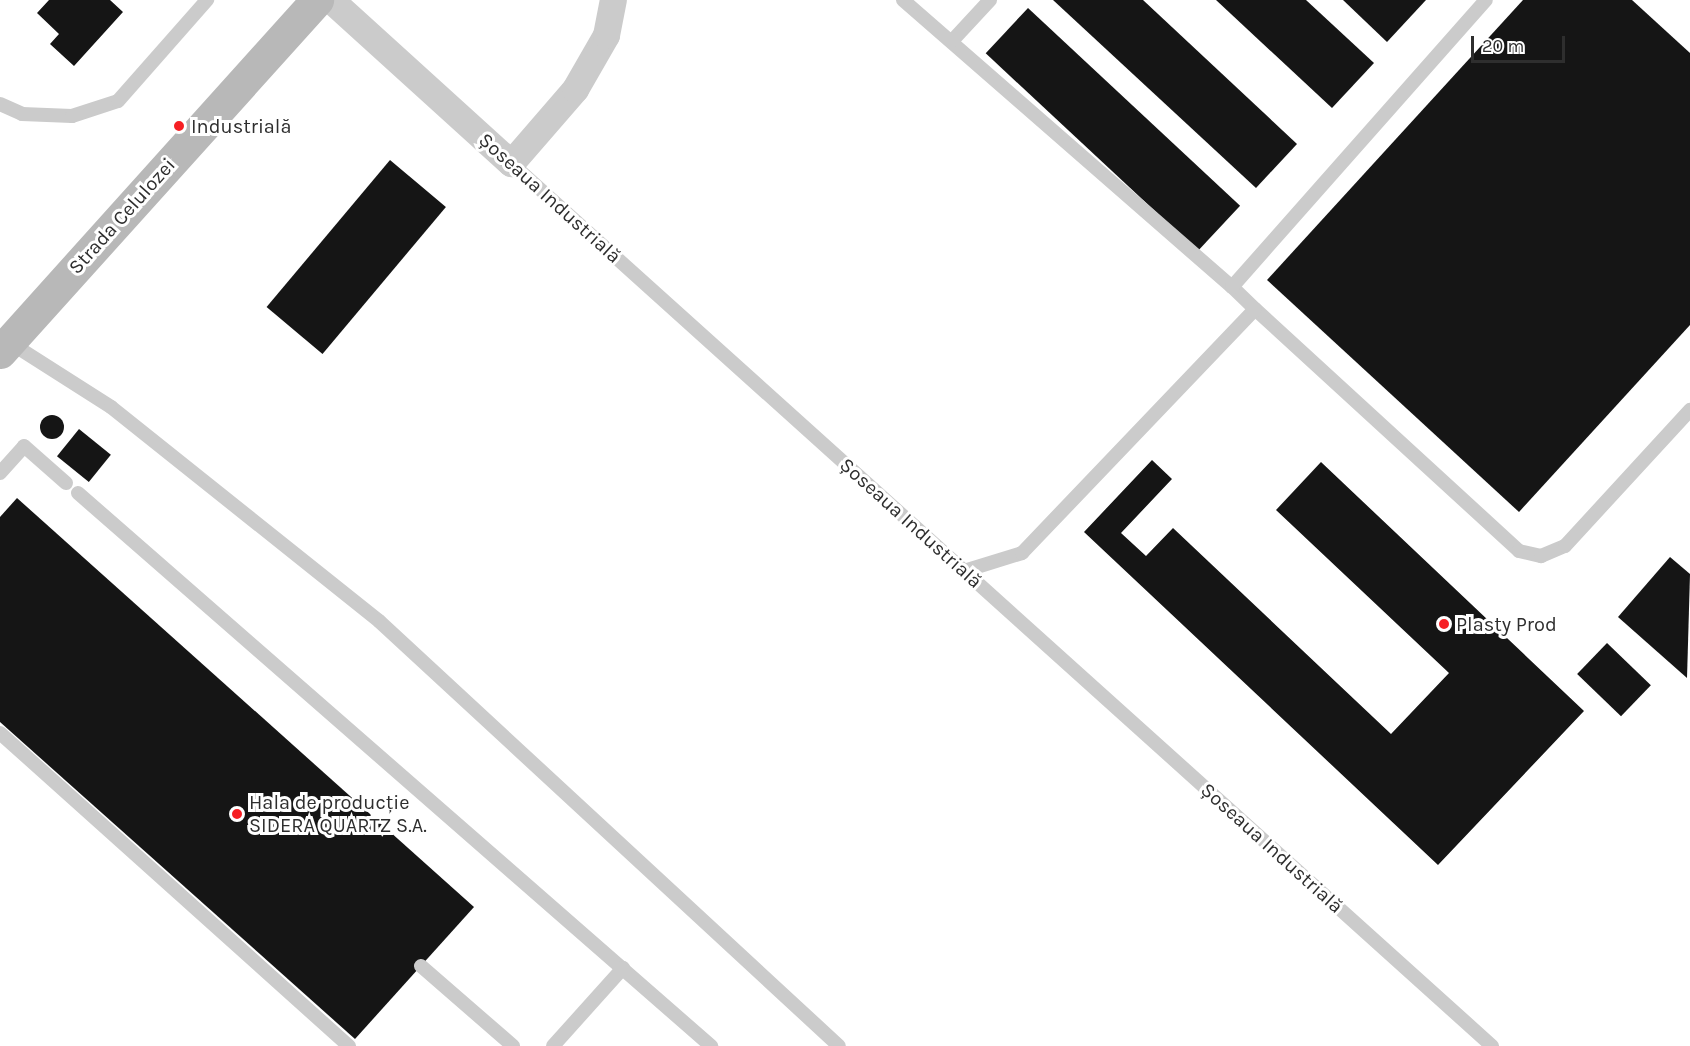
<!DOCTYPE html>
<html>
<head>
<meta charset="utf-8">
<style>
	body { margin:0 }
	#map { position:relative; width:1690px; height:1046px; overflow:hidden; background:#fff; font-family:Karla,sans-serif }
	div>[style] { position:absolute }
	.building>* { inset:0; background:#151515; transform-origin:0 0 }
	.round { border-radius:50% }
	.lane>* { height:14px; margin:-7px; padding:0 7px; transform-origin:7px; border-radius:7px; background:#cbcbcb }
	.street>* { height:27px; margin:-13.5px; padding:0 13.5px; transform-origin:13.5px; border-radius:13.5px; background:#cbcbcb }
	.secondary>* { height:33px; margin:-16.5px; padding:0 16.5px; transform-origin:16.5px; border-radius:16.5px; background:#b8b8b8 }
	.dots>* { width:16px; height:16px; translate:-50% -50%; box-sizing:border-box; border:3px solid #fff; border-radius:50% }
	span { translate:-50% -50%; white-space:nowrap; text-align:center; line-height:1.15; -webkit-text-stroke:6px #fff; paint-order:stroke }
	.poi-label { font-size:20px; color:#2e2e2e }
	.left { translate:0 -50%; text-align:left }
	.street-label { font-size:20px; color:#2e2e2e }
	.scale { position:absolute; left:1471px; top:36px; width:94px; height:27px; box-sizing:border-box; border:3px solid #2e2e2e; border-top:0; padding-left:8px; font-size:18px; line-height:21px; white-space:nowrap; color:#2e2e2e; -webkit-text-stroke:4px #fff; paint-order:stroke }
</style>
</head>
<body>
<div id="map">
	<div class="building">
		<div style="clip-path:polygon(49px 0,110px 0,123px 12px,74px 66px,50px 44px,59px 34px,37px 13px)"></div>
		<div style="clip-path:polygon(1053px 0,1143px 0,1297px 144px,1256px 188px)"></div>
		<div style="clip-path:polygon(1216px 0,1306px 0,1374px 63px,1332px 108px)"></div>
		<div style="clip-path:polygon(1343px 0,1426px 0,1387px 42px)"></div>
		<div style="clip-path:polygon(1523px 0,1632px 0,1690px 53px,1690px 325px,1519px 512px,1267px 280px)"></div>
		<div style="left:1028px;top:8px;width:290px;height:62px;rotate:43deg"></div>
		<div style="left:390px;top:160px;width:73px;height:192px;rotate:40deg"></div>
		<div class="round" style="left:40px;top:415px;width:24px;height:24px"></div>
		<div style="left:79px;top:429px;width:41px;height:35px;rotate:39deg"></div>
		<div style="clip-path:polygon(1152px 460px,1172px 479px,1121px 533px,1146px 556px,1173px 528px,1391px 734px,1449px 673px,1276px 510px,1321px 462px,1584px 711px,1438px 865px,1084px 532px)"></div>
		<div style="clip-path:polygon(17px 498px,474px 907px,355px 1039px,0 722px,0 517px)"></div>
		<div style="clip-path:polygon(1670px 557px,1690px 574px,1687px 678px,1618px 617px)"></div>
		<div style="left:1607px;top:643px;width:61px;height:43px;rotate:44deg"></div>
	</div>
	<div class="lane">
		<div style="left:903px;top:0;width:437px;rotate:41.1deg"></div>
		<div style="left:952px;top:41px;width:56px;rotate:-47.2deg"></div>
		<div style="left:0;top:104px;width:24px;rotate:24deg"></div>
		<div style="left:22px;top:114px;width:50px;rotate:2.3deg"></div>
		<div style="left:72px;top:116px;width:48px;rotate:-18.1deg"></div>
		<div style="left:118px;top:101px;width:135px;rotate:-48.6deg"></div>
		<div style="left:511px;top:163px;width:1320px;rotate:41.99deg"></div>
		<div style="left:1255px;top:309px;width:358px;rotate:42.5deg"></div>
		<div style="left:1519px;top:551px;width:23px;rotate:13deg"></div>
		<div style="left:1541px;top:556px;width:26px;rotate:-23deg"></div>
		<div style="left:1565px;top:546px;width:185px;rotate:-47.4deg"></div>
		<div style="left:9px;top:342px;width:121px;rotate:32.5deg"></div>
		<div style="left:111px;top:407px;width:343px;rotate:38.6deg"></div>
		<div style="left:379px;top:621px;width:626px;rotate:42.74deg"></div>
		<div style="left:0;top:473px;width:36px;rotate:-48deg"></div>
		<div style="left:24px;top:446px;width:56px;rotate:41.4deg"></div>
		<div style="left:78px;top:493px;width:841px;rotate:41.14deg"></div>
		<div style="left:964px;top:571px;width:61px;rotate:-17.2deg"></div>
		<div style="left:1022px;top:553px;width:337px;rotate:-46.3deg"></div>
		<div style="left:1255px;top:309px;width:32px;rotate:-136deg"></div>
		<div style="left:1232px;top:287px;width:383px;rotate:-48.5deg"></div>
		<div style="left:0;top:733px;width:469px;rotate:41.9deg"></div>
		<div style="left:421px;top:966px;width:122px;rotate:41deg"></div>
		<div style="left:553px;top:1046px;width:105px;rotate:-48.1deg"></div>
	</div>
	<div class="street">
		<div style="left:331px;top:0;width:243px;rotate:42.2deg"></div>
		<div style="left:511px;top:163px;width:98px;rotate:-49.1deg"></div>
		<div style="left:575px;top:89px;width:62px;rotate:-60.1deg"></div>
		<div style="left:606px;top:35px;width:36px;rotate:-79deg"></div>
	</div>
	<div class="secondary">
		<div style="left:0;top:352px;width:474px;rotate:-48deg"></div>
	</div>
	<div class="dots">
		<div style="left:179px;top:126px;background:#f61f24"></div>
		<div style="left:1444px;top:624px;background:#f61f24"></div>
		<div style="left:237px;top:814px;background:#f61f24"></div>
	</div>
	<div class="poi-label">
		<span class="left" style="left:191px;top:126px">Industrială</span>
		<span class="left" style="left:1456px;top:624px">Plasty Prod</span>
		<span class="left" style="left:249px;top:814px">Hala de producție<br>SIDERA QUARTZ S.A.</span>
	</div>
	<div class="street-label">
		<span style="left:550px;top:198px;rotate:42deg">Șoseaua Industrială</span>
		<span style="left:122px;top:216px;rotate:-48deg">Strada Celulozei</span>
		<span style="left:911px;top:523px;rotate:42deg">Șoseaua Industrială</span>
		<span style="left:1272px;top:848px;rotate:42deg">Șoseaua Industrială</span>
	</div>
	<div class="scale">20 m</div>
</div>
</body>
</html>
